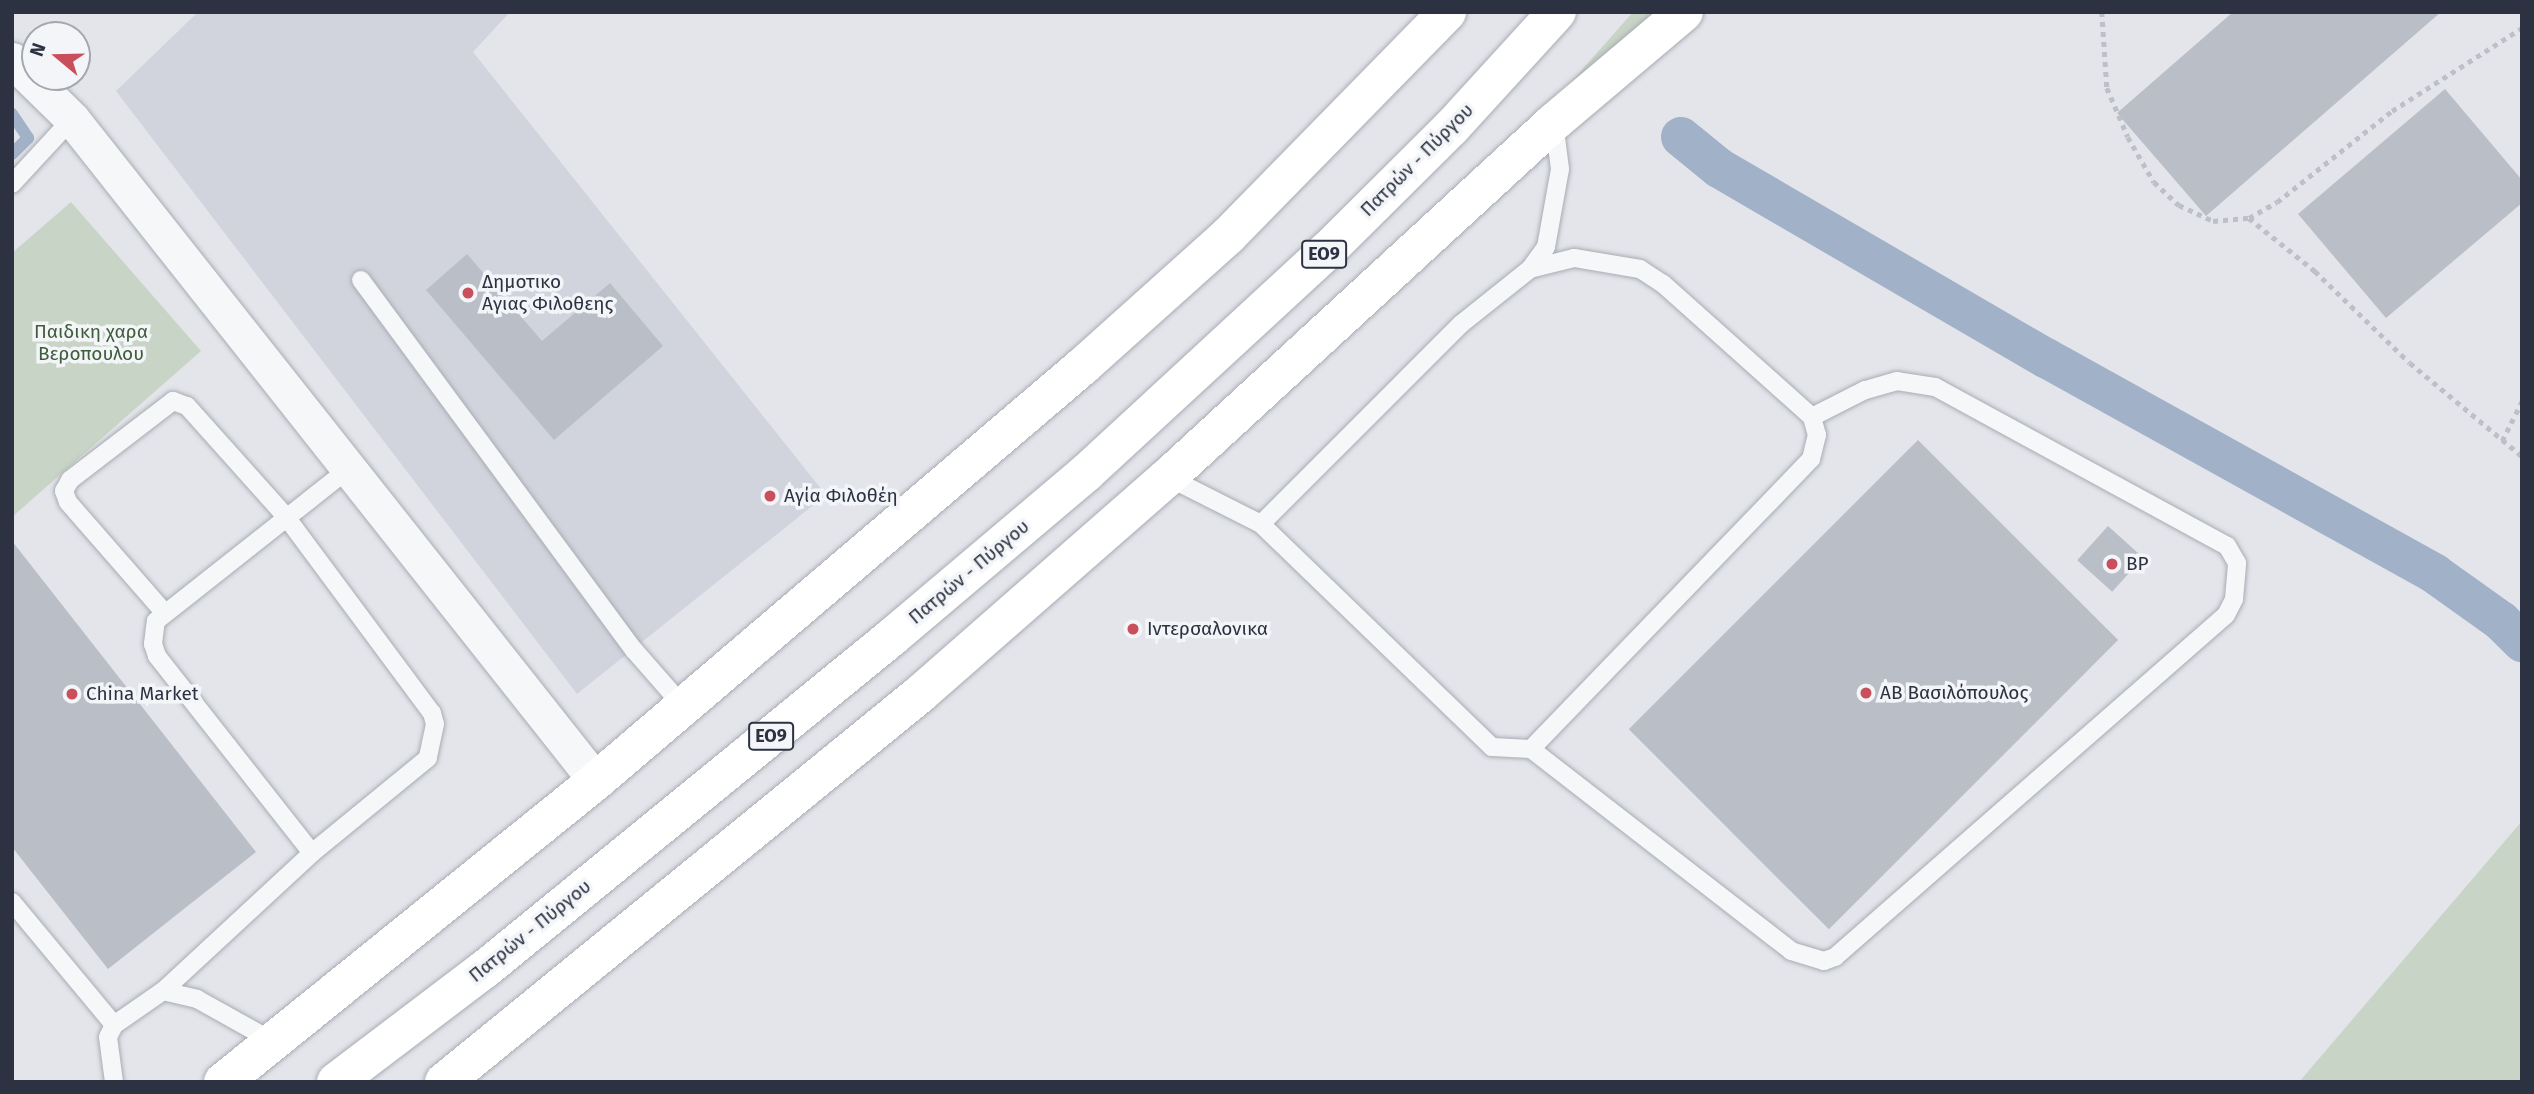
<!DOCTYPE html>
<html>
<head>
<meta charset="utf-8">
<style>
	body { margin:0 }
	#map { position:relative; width:2534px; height:1094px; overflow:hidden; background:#e3e5ea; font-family:"Fira Sans",sans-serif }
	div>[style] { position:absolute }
	.built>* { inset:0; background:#d1d4dc }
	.green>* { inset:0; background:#c8d4c5 }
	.stream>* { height:12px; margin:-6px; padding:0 6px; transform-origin:6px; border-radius:6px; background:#a0b1c8 }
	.canal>* { height:40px; margin:-20px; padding:0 20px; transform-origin:20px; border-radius:20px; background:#a0b1c8 }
	.building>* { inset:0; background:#babec7; transform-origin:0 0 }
	.path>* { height:4.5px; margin-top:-2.25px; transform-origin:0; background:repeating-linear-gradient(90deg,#bdc0c6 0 5px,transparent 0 10px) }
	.roads { filter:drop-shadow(0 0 2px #a8acb4) drop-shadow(0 0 2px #a8acb4) }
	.lane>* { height:18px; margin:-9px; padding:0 9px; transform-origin:9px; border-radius:9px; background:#f6f7f9 }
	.street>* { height:35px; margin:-17.5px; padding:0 17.5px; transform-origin:17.5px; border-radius:17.5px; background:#f6f7f9 }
	.secondary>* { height:38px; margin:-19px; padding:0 19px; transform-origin:19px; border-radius:19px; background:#fff }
	.highway>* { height:38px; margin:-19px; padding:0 19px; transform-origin:19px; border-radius:19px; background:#fff }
	.dots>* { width:19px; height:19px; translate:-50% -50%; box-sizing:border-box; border:4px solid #f3f5f8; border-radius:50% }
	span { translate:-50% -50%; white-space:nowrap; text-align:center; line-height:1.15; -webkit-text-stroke:7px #f3f5f8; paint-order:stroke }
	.shield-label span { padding:2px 5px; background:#f3f5f8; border:2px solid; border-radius:5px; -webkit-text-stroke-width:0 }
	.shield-label { font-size:18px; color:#2c3242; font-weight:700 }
	.street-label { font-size:19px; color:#2c3242 }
	.poi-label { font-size:19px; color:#2c3242 }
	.left { translate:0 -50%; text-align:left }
	.park-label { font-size:19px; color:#3e5d3a }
	.frame { position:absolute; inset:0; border:14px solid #2c3242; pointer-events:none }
	.north { position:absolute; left:21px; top:21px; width:70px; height:70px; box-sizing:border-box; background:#f3f5f8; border:2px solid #a3a7af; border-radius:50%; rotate:289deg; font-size:19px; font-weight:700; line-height:28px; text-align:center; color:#2c3242 }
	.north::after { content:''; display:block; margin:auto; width:24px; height:32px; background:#c84f5b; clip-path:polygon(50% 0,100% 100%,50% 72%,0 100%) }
</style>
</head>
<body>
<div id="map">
	<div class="built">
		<div style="clip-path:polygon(198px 12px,510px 12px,473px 52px,826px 495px,577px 694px,116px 91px)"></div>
	</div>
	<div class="green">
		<div style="clip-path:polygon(1633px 12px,1657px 12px,1536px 122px)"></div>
		<div style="clip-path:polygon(71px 202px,201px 351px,12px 517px,12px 253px)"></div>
		<div style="clip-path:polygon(2522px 821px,2522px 1082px,2299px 1082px)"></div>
	</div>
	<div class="stream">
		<div style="left:12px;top:114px;width:29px;rotate:56deg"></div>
		<div style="left:28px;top:138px;width:23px;rotate:135deg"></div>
	</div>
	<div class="canal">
		<div style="left:1681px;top:137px;width:49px;rotate:39.2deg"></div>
		<div style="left:1719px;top:168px;width:378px;rotate:30.2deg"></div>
		<div style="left:2046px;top:358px;width:445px;rotate:29deg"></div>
		<div style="left:2435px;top:574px;width:81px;rotate:35.5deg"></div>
		<div style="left:2501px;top:621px;width:30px;rotate:45deg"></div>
	</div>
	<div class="building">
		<div style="clip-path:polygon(2233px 12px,2441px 12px,2206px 216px,2117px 113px)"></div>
		<div style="clip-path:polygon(2445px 89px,2522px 180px,2522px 203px,2386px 318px,2298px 214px)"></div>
		<div style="clip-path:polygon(467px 254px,542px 341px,610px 283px,663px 346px,554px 440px,426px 290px)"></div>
		<div style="left:1918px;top:440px;width:283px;height:409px;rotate:45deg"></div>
		<div style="left:2108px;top:526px;width:47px;height:46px;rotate:42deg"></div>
		<div style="clip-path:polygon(12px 541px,256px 852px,108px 969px,12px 847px)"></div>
	</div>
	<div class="path">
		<div style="left:2102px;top:12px;width:76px;rotate:86.2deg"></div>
		<div style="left:2107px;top:88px;width:53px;rotate:66.8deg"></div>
		<div style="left:2128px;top:137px;width:52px;rotate:60deg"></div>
		<div style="left:2154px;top:182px;width:34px;rotate:43deg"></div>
		<div style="left:2179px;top:205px;width:38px;rotate:25deg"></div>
		<div style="left:2213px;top:221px;width:36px;rotate:-5deg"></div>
		<div style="left:2249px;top:218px;width:32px;rotate:-30deg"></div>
		<div style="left:2277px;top:202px;width:147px;rotate:-38.4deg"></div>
		<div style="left:2392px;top:111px;width:154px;rotate:-32.6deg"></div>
		<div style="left:2249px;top:218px;width:85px;rotate:38.8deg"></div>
		<div style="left:2315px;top:271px;width:132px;rotate:44.1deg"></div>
		<div style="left:2410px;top:363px;width:146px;rotate:39.7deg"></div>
		<div style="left:2502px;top:441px;width:45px;rotate:-63.4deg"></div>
	</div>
	<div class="roads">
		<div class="lane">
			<div style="left:12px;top:184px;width:88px;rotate:-47.3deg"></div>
			<div style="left:361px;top:280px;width:460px;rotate:53.6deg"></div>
			<div style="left:634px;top:650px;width:74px;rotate:48.8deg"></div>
			<div style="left:1168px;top:477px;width:104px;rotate:26.8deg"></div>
			<div style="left:1261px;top:524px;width:283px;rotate:-45deg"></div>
			<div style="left:1461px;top:324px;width:88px;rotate:-38.6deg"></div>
			<div style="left:1530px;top:269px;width:27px;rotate:-54deg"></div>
			<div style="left:1546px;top:247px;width:79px;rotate:-79.8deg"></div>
			<div style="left:1560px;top:169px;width:47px;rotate:-97.3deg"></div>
			<div style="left:1261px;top:524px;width:321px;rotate:44deg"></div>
			<div style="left:1492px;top:747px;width:39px;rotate:3deg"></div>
			<div style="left:1531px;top:749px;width:403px;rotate:-46deg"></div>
			<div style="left:1811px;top:459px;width:25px;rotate:-76deg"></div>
			<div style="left:1817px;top:435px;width:19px;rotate:-106deg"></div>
			<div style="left:1812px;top:417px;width:200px;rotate:-138.2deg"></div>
			<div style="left:1663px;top:284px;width:27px;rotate:-147deg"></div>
			<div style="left:1640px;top:269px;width:67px;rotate:-170.5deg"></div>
			<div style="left:1574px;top:258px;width:45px;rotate:166deg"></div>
			<div style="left:163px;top:611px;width:145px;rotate:-131.1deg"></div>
			<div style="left:68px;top:502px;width:12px;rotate:-110deg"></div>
			<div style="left:64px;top:491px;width:13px;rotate:-61deg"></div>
			<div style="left:70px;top:480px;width:130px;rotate:-37.5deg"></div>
			<div style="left:173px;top:401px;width:15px;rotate:20deg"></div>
			<div style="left:187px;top:406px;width:150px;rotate:48.2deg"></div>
			<div style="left:287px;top:518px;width:243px;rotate:53.4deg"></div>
			<div style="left:432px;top:713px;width:11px;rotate:75deg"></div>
			<div style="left:435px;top:724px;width:35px;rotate:102deg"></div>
			<div style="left:428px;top:758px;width:150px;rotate:140.7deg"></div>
			<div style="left:1531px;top:749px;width:329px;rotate:37.8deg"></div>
			<div style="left:1791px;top:951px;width:34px;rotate:17deg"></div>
			<div style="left:1824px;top:961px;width:12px;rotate:-20deg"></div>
			<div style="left:1835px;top:957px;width:519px;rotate:-41.18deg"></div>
			<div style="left:2226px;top:615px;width:18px;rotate:-63deg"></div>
			<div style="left:2234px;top:599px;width:36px;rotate:-85deg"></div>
			<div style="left:2237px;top:563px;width:20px;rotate:-120deg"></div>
			<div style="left:2227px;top:546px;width:332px;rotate:-151.4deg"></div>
			<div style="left:1935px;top:387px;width:38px;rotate:-171deg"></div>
			<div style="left:1897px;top:381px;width:33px;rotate:164deg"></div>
			<div style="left:1865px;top:390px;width:59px;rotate:153deg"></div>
			<div style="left:12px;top:902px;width:160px;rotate:50.3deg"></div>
			<div style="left:163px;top:991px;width:203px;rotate:-42.8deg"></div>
			<div style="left:312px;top:853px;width:251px;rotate:-128.2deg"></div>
			<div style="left:157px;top:656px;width:13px;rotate:-108deg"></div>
			<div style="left:153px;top:644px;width:23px;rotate:-83deg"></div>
			<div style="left:156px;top:621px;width:248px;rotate:-38.3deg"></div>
			<div style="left:114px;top:1082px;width:45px;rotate:-97.6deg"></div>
			<div style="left:108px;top:1037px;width:13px;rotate:-63deg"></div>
			<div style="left:114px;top:1025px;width:60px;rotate:-34.8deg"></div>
			<div style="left:163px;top:991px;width:35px;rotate:13deg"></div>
			<div style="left:197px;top:999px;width:88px;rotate:29.2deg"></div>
		</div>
		<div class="street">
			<div style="left:12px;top:60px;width:84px;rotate:44.5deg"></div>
			<div style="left:72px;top:119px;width:844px;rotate:51.64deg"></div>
		</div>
		<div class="secondary">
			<div style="left:223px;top:1082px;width:479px;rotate:-38.9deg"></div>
			<div style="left:596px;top:781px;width:640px;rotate:-40.44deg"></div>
			<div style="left:1083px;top:366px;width:195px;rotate:-41.9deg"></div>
			<div style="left:1228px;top:236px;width:313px;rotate:-45.6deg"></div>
			<div style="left:444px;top:1082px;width:614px;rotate:-39.18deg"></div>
			<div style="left:920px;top:694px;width:330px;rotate:-41.2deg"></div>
			<div style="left:1168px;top:477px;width:524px;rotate:-42.6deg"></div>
			<div style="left:1554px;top:122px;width:170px;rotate:-40.2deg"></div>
		</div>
		<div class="highway">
			<div style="left:336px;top:1082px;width:187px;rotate:-37.2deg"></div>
			<div style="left:485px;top:969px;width:525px;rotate:-39.2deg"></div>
			<div style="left:892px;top:637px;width:254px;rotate:-40.2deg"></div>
			<div style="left:1086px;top:473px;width:328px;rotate:-42.7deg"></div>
			<div style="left:1327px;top:251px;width:175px;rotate:-44.8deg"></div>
			<div style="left:1451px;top:128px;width:157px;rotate:-47.6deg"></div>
		</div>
	</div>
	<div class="dots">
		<div style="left:468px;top:293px;background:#c84f5b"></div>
		<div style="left:770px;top:496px;background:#c84f5b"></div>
		<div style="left:2112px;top:564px;background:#c84f5b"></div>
		<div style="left:1133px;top:629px;background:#c84f5b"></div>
		<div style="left:1866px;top:693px;background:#c84f5b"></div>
		<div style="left:72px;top:694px;background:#c84f5b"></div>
	</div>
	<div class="shield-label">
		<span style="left:1324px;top:254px">ΕΟ9</span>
		<span style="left:771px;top:736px">ΕΟ9</span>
	</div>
	<div class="street-label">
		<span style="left:1417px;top:160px;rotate:-45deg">Πατρών - Πύργου</span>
		<span style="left:969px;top:572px;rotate:-40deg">Πατρών - Πύργου</span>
		<span style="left:530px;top:931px;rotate:-39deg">Πατρών - Πύργου</span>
	</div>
	<div class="poi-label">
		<span class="left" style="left:482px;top:293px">Δημοτικο<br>Αγιας Φιλοθεης</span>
		<span class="left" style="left:784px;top:496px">Αγία Φιλοθέη</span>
		<span class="left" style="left:2126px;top:564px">BP</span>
		<span class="left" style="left:1147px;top:629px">Ιντερσαλονικα</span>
		<span class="left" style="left:1880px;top:693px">ΑΒ Βασιλόπουλος</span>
		<span class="left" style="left:86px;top:694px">China Market</span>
	</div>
	<div class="park-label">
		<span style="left:91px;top:343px">Παιδικη χαρα<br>Βεροπουλου</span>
	</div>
	<div class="frame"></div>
	<div class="north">N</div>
</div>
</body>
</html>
